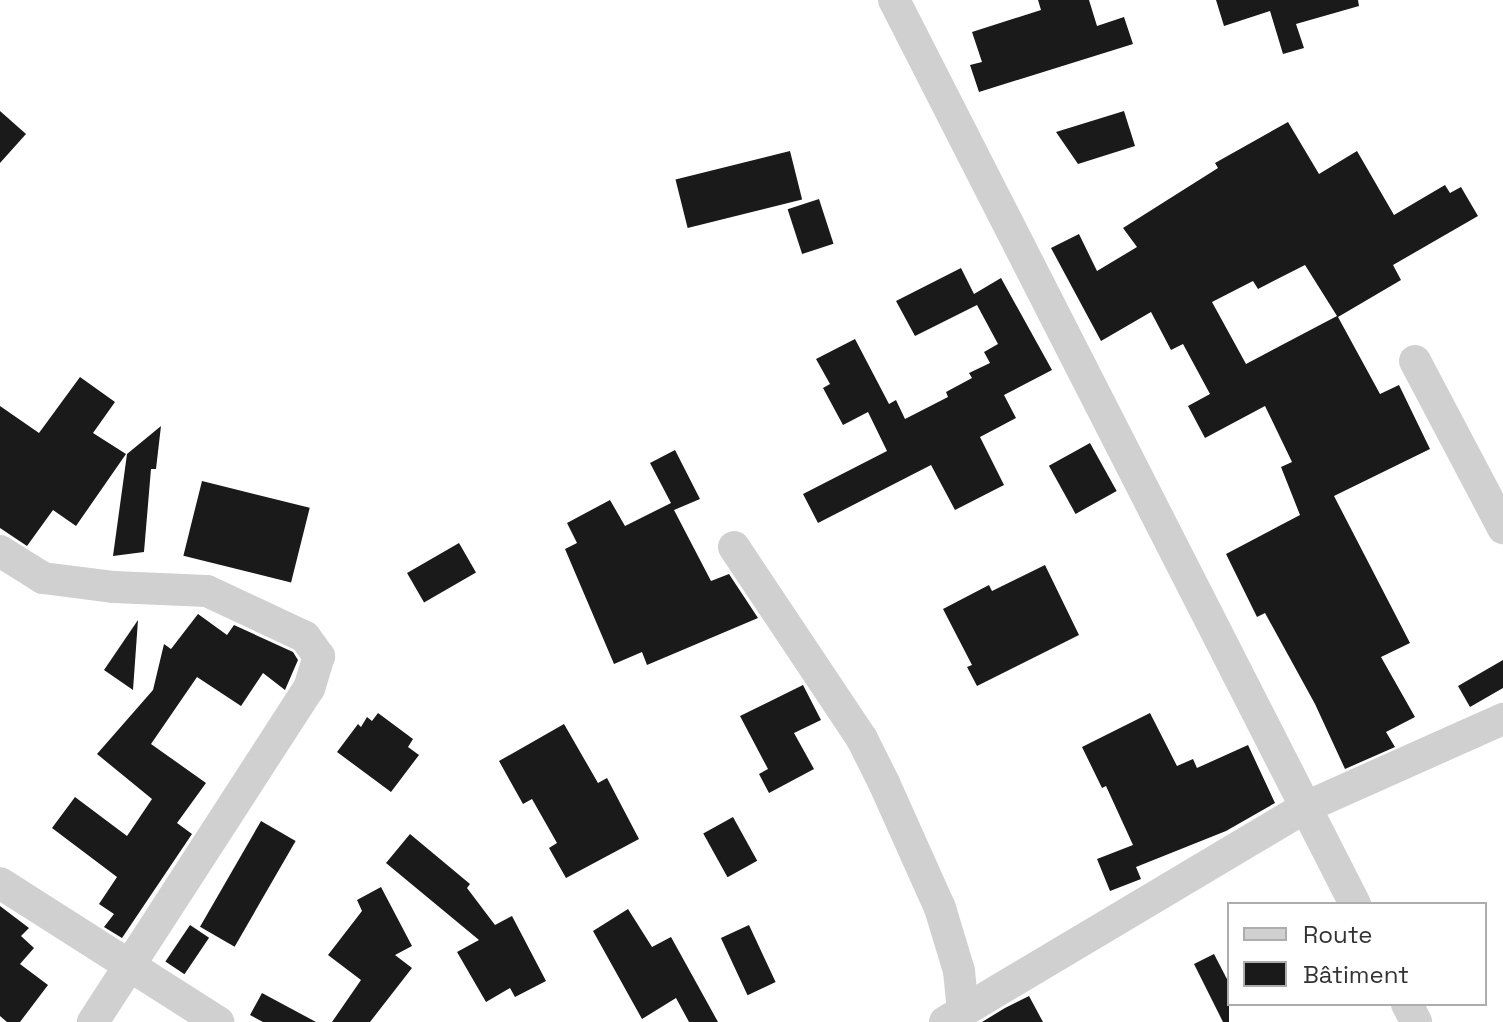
<!DOCTYPE html>
<html>
<head>
<meta charset="utf-8">
<style>
	body { margin:0 }
	#map { position:relative; width:1503px; height:1022px; overflow:hidden; background:#fff; font-family:"Space Grotesk",sans-serif }
	div>[style] { position:absolute }
	.building>* { inset:0; background:#1a1a1a; transform-origin:0 0 }
	.minor>* { height:32px; margin:-16px; padding:0 16px; transform-origin:16px; border-radius:16px; background:#d0d0d0 }
	span { translate:-50% -50%; white-space:nowrap; text-align:center; line-height:1.15; -webkit-text-stroke:8px #fff; paint-order:stroke }
	.legend { position:absolute; left:1227px; top:902px; width:260px; height:104px; box-sizing:border-box; background:#fff; border:2px solid #adadad; margin:0; padding:10px 14px; list-style:none; font-size:24px; color:#333 }
	.legend li { display:flex; align-items:center; gap:16px; height:40px }
	.legend b { width:40px; border:2px solid #adadad }
</style>
</head>
<body>
<div id="map">
	<div class="building">
		<div style="clip-path:polygon(1038px 0,1089px 0,1097px 26px,1124px 17px,1133px 44px,979px 92px,970px 65px,982px 62px,972px 32px,1041px 10px)"></div>
		<div style="clip-path:polygon(1216px 0,1358px 0,1359px 6px,1296px 24px,1304px 48px,1283px 54px,1270px 11px,1224px 26px)"></div>
		<div style="clip-path:polygon(0 111px,26px 134px,0 163px)"></div>
		<div style="clip-path:polygon(1124px 111px,1135px 146px,1078px 164px,1056px 132px)"></div>
		<div style="clip-path:polygon(evenodd,1288px 122px,1319px 174px,1357px 151px,1394px 215px,1445px 185px,1450px 193px,1461px 187px,1478px 216px,1393px 265px,1401px 280px,1338px 317px,1380px 394px,1399px 385px,1430px 449px,1334px 496px,1410px 643px,1381px 657px,1415px 717px,1386px 732px,1395px 747px,1345px 769px,1315px 704px,1265px 613px,1257px 617px,1226px 554px,1300px 515px,1281px 467px,1292px 462px,1265px 406px,1205px 438px,1188px 406px,1210px 394px,1183px 344px,1171px 350px,1151px 312px,1101px 341px,1051px 248px,1079px 234px,1097px 271px,1137px 247px,1123px 228px,1218px 168px,1215px 163px,1288px 122px,1305px 265px,1337px 316px,1246px 364px,1212px 302px,1253px 281px,1258px 289px,1305px 265px)"></div>
		<div style="left:790px;top:151px;width:50px;height:118px;rotate:76deg"></div>
		<div style="left:819px;top:199px;width:47px;height:33px;rotate:72deg"></div>
		<div style="clip-path:polygon(961px 268px,974px 294px,1001px 278px,1052px 370px,1004px 395px,1016px 418px,980px 437px,1004px 485px,955px 510px,931px 465px,818px 523px,803px 494px,887px 451px,868px 412px,843px 425px,823px 388px,830px 384px,816px 359px,855px 339px,889px 404px,896px 400px,905px 419px,948px 397px,946px 392px,972px 378px,969px 373px,990px 363px,984px 352px,998px 344px,977px 305px,915px 336px,896px 301px)"></div>
		<div style="clip-path:polygon(80px 377px,115px 402px,93px 433px,126px 454px,76px 526px,53px 510px,27px 546px,0 528px,0 406px,39px 433px)"></div>
		<div style="clip-path:polygon(161px 426px,156px 469px,151px 469px,144px 552px,113px 556px,127px 454px)"></div>
		<div style="left:1090px;top:443px;width:55px;height:47px;rotate:61deg"></div>
		<div style="clip-path:polygon(675px 450px,700px 499px,674px 510px,711px 581px,729px 574px,758px 618px,647px 665px,642px 652px,614px 664px,565px 549px,577px 543px,567px 523px,610px 500px,625px 526px,671px 503px,650px 463px)"></div>
		<div style="left:202px;top:481px;width:111px;height:77px;rotate:14deg"></div>
		<div style="left:459px;top:543px;width:34px;height:60px;rotate:60deg"></div>
		<div style="clip-path:polygon(1045px 565px,1079px 635px,977px 686px,967px 667px,972px 665px,943px 609px,989px 585px,992px 591px)"></div>
		<div style="clip-path:polygon(198px 614px,227px 635px,234px 625px,293px 652px,298px 660px,285px 690px,263px 673px,241px 706px,197px 677px,151px 744px,206px 783px,177px 823px,192px 834px,122px 938px,104px 927px,114px 914px,99px 904px,117px 877px,52px 828px,75px 797px,127px 836px,152px 799px,97px 754px,153px 690px,164px 644px,171px 649px)"></div>
		<div style="clip-path:polygon(138px 620px,133px 690px,104px 670px)"></div>
		<div style="clip-path:polygon(1503px 660px,1503px 688px,1470px 707px,1458px 686px)"></div>
		<div style="clip-path:polygon(803px 685px,821px 720px,794px 733px,814px 769px,769px 793px,759px 774px,768px 769px,740px 716px)"></div>
		<div style="clip-path:polygon(378px 713px,413px 739px,408px 747px,419px 755px,391px 792px,337px 752px,358px 724px,361px 727px,367px 717px,372px 721px)"></div>
		<div style="clip-path:polygon(1150px 713px,1177px 766px,1193px 759px,1197px 768px,1248px 745px,1275px 803px,1226px 831px,1136px 867px,1141px 879px,1110px 891px,1097px 859px,1133px 845px,1106px 786px,1102px 788px,1082px 747px)"></div>
		<div style="clip-path:polygon(564px 724px,598px 783px,607px 778px,639px 839px,566px 878px,549px 848px,557px 843px,532px 799px,523px 804px,499px 761px)"></div>
		<div style="left:733px;top:817px;width:50px;height:34px;rotate:61deg"></div>
		<div style="left:261px;top:821px;width:40px;height:122px;rotate:30deg"></div>
		<div style="clip-path:polygon(410px 834px,470px 884px,467px 888px,495px 925px,512px 916px,546px 981px,515px 997px,510px 988px,486px 1002px,457px 952px,479px 940px,386px 863px)"></div>
		<div style="clip-path:polygon(381px 887px,412px 946px,395px 955px,412px 968px,370px 1022px,332px 1022px,361px 980px,328px 955px,362px 911px,357px 900px)"></div>
		<div style="clip-path:polygon(0 906px,29px 928px,21px 936px,34px 948px,20px 964px,48px 985px,20px 1022px,7px 1022px,0 1016px)"></div>
		<div style="clip-path:polygon(628px 909px,652px 947px,671px 937px,718px 1022px,689px 1022px,676px 998px,642px 1019px,593px 931px)"></div>
		<div style="left:190px;top:925px;width:23px;height:44px;rotate:34deg"></div>
		<div style="left:749px;top:925px;width:63px;height:31px;rotate:65deg"></div>
		<div style="clip-path:polygon(1214px 954px,1229px 983px,1229px 1022px,1223px 1022px,1194px 964px)"></div>
		<div style="clip-path:polygon(262px 993px,316px 1022px,263px 1022px,250px 1015px)"></div>
		<div style="clip-path:polygon(1029px 996px,1043px 1022px,982px 1022px,1005px 1008px)"></div>
	</div>
	<div class="minor">
		<div style="left:894px;top:0;width:1015px;rotate:62.98deg"></div>
		<div style="left:1415px;top:361px;width:189px;rotate:62.2deg"></div>
		<div style="left:734px;top:547px;width:231px;rotate:56.3deg"></div>
		<div style="left:862px;top:739px;width:49px;rotate:63.4deg"></div>
		<div style="left:884px;top:783px;width:137px;rotate:65.9deg"></div>
		<div style="left:940px;top:908px;width:66px;rotate:73.2deg"></div>
		<div style="left:959px;top:971px;width:41px;rotate:84.4deg"></div>
		<div style="left:0;top:551px;width:51px;rotate:32.1deg"></div>
		<div style="left:43px;top:578px;width:72px;rotate:7.2deg"></div>
		<div style="left:114px;top:587px;width:93px;rotate:2.5deg"></div>
		<div style="left:207px;top:591px;width:108px;rotate:25.1deg"></div>
		<div style="left:305px;top:637px;width:24px;rotate:54deg"></div>
		<div style="left:319px;top:656px;width:34px;rotate:107deg"></div>
		<div style="left:309px;top:688px;width:398px;rotate:122.9deg"></div>
		<div style="left:0;top:883px;width:259px;rotate:32.5deg"></div>
		<div style="left:1407px;top:1004px;width:20px;rotate:63deg"></div>
		<div style="left:945px;top:1022px;width:420px;rotate:-30.8deg"></div>
		<div style="left:1306px;top:807px;width:216px;rotate:-24.1deg"></div>
	</div>
	<ul class="legend">
	<li><b style="height:10px;background:#d0d0d0"></b>Route</li>
	<li><b style="height:22px;background:#1a1a1a"></b>Bâtiment</li>
	</ul>
</div>
</body>
</html>
